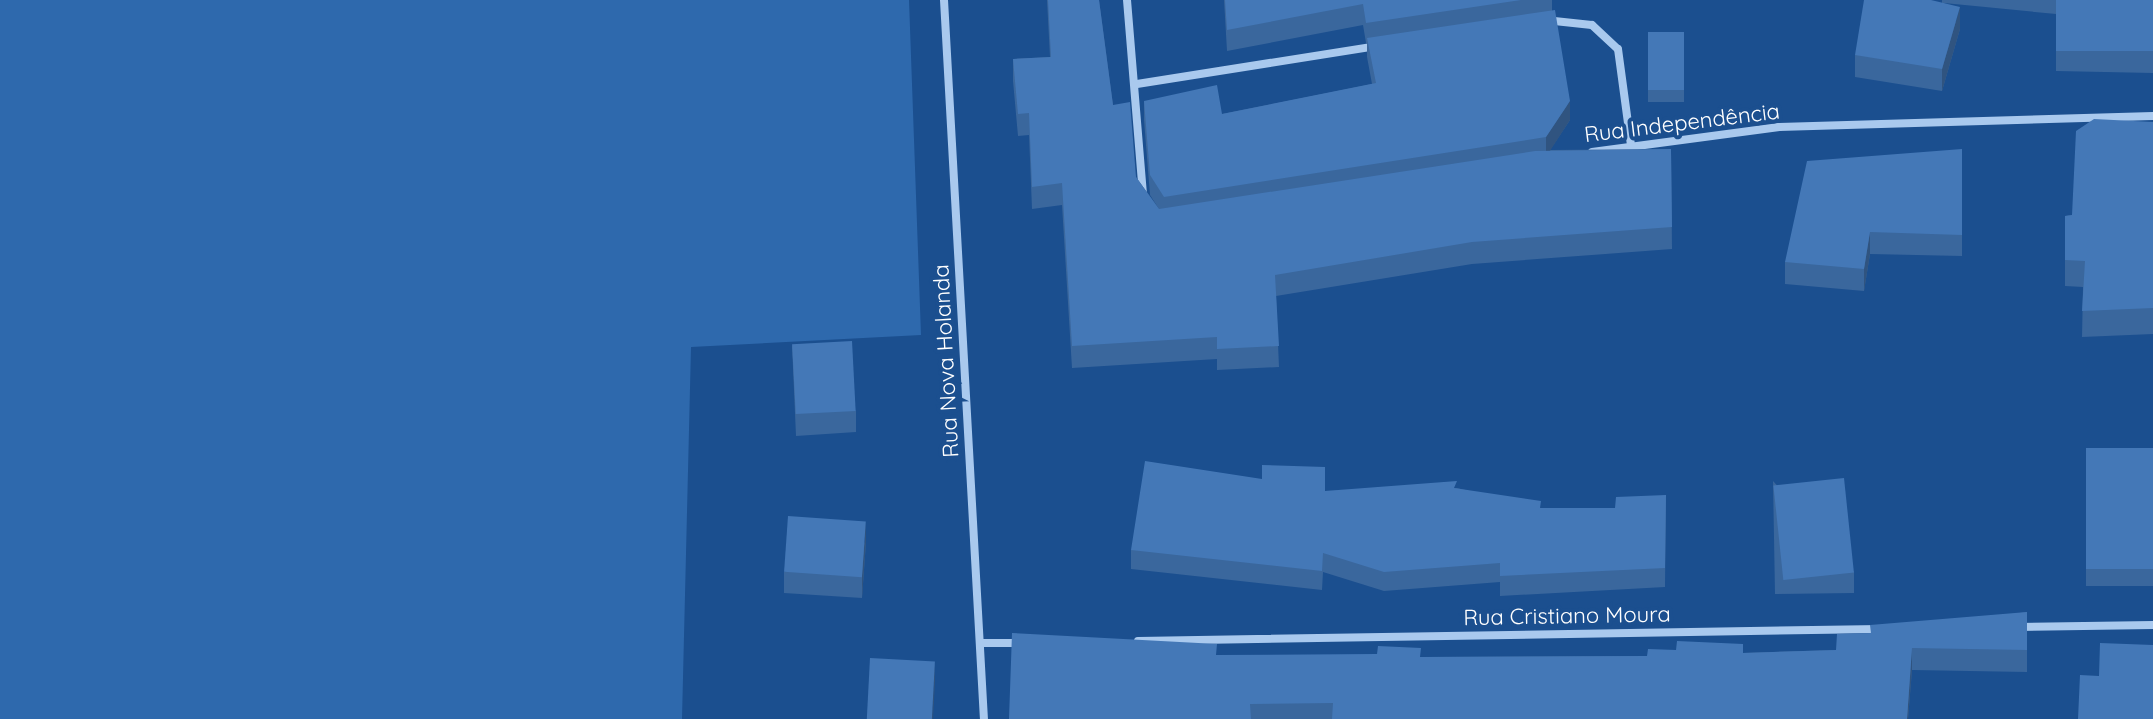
<!DOCTYPE html>
<html>
<head>
<meta charset="utf-8">
<style>
	body { margin:0 }
	#map { position:relative; width:2153px; height:719px; overflow:hidden; background:#1b4f8f; font-family:Quicksand,sans-serif }
	div>[style] { position:absolute }
	.green>* { inset:0; background:#2e69ad }
	.street>* { height:8px; margin:-4px; padding:0 4px; transform-origin:4px; border-radius:4px; background:#a9c9ee }
	.wall>* { inset:0; background:#3a679d; transform-origin:0 0 }
	.shaded-wall>* { inset:0; background:#305480 }
	.building>* { inset:0; background:#4478b7; transform-origin:0 0 }
	span { translate:-50% -50%; white-space:nowrap; text-align:center; line-height:1.15; -webkit-text-stroke:8px #1b4f8f; paint-order:stroke }
	.street-label { font-size:22px; color:#fff }
</style>
</head>
<body>
<div id="map">
	<div class="green">
		<div style="clip-path:polygon(0 0,909px 0,921px 335px,691px 347px,682px 719px,0 719px)"></div>
	</div>
	<div class="street">
		<div style="left:944px;top:0;width:720px;rotate:86.82deg"></div>
		<div style="left:1127px;top:0;width:196px;rotate:85.3deg"></div>
		<div style="left:1545px;top:20px;width:47px;rotate:6.1deg"></div>
		<div style="left:1592px;top:25px;width:35px;rotate:43deg"></div>
		<div style="left:1618px;top:49px;width:97px;rotate:82.3deg"></div>
		<div style="left:1137px;top:84px;width:244px;rotate:-9deg"></div>
		<div style="left:1592px;top:152px;width:189px;rotate:-7.6deg"></div>
		<div style="left:1779px;top:127px;width:374px;rotate:-1.7deg"></div>
		<div style="left:2018px;top:627px;width:135px;rotate:-0.8deg"></div>
		<div style="left:1138px;top:641px;width:742px;rotate:-0.93deg"></div>
		<div style="left:981px;top:643px;width:39px"></div>
	</div>
	<div class="wall">
		<div style="clip-path:polygon(1047px 0,1099px 0,1113px 105px,1136px 177px,1159px 209px,1150px 195px,1144px 120px,1144px 101px,1222px 114px,1372px 84px,1367px 57px,1367px 43px,1366px 43px,1363px 25px,1227px 51px,1224px 0,1552px 0,1552px 11px,1570px 120px,1550px 150px,1671px 149px,1672px 249px,1472px 264px,1276px 296px,1279px 367px,1217px 370px,1217px 359px,1072px 368px,1062px 205px,1032px 209px,1029px 135px,1018px 136px,1013px 81px,1013px 59px,1050px 57px)"></div>
		<div style="clip-path:polygon(1942px 0,2153px 0,2153px 73px,2056px 71px,2056px 14px,1944px 3px,1960px 29px,1942px 91px,1855px 77px,1855px 55px,1942px 3px)"></div>
		<div style="left:1684px;top:32px;width:70px;height:36px;rotate:90deg"></div>
		<div style="clip-path:polygon(2153px 122px,2153px 334px,2082px 337px,2083px 287px,2065px 286px,2065px 216px,2072px 215px)"></div>
		<div style="clip-path:polygon(1962px 149px,1962px 256px,1870px 254px,1864px 291px,1785px 284px,1785px 262px)"></div>
		<div style="clip-path:polygon(792px 345px,856px 411px,856px 432px,796px 436px)"></div>
		<div style="left:2086px;top:448px;width:67px;height:138px"></div>
		<div style="clip-path:polygon(1773px 481px,1854px 572px,1854px 593px,1775px 594px)"></div>
		<div style="clip-path:polygon(1457px 488px,1541px 508px,1615px 508px,1666px 495px,1665px 587px,1500px 596px,1500px 582px,1384px 591px,1323px 572px,1322px 590px,1131px 569px,1131px 550px,1325px 491px)"></div>
		<div style="clip-path:polygon(866px 542px,862px 598px,784px 593px,784px 572px)"></div>
		<div style="clip-path:polygon(2027px 612px,2027px 672px,1912px 670px,1908px 719px,1009px 719px,1217px 655px,1421px 657px,1647px 656px,1836px 650px,1870px 633px)"></div>
	</div>
	<div class="shaded-wall">
		<div style="clip-path:polygon(1960px 7px,1960px 29px,1942px 91px,1942px 69px)"></div>
		<div style="clip-path:polygon(1570px 101px,1570px 120px,1546px 157px,1546px 137px)"></div>
		<div style="clip-path:polygon(1870px 232px,1870px 254px,1864px 291px,1864px 269px)"></div>
		<div style="clip-path:polygon(866px 521px,866px 542px,862px 598px,862px 576px)"></div>
		<div style="clip-path:polygon(1912px 648px,1912px 670px,1908px 719px,1907px 719px)"></div>
		<div style="clip-path:polygon(935px 661px,935px 682px,933px 719px,932px 719px)"></div>
	</div>
	<div class="building">
		<div style="clip-path:polygon(1048px 0,1099px 0,1113px 105px,1130px 102px,1136px 177px,1159px 209px,1535px 151px,1671px 149px,1672px 227px,1472px 242px,1275px 275px,1279px 346px,1217px 349px,1217px 337px,1072px 346px,1062px 183px,1032px 187px,1029px 113px,1018px 114px,1013px 59px,1051px 57px)"></div>
		<div style="clip-path:polygon(1225px 0,1521px 0,1366px 23px,1363px 4px,1227px 30px)"></div>
		<div style="clip-path:polygon(1864px 0,1931px 0,1960px 7px,1942px 69px,1855px 55px)"></div>
		<div style="left:2056px;top:0;width:97px;height:51px"></div>
		<div style="clip-path:polygon(1555px 10px,1570px 101px,1546px 137px,1164px 197px,1150px 175px,1144px 101px,1217px 85px,1222px 114px,1376px 83px,1367px 38px)"></div>
		<div style="left:1684px;top:32px;width:58px;height:36px;rotate:90deg"></div>
		<div style="clip-path:polygon(2094px 119px,2153px 122px,2153px 308px,2082px 311px,2085px 261px,2065px 260px,2065px 216px,2072px 215px,2076px 131px)"></div>
		<div style="clip-path:polygon(1962px 149px,1962px 235px,1870px 232px,1864px 269px,1785px 262px,1807px 161px)"></div>
		<div style="left:852px;top:341px;width:70px;height:60px;rotate:87deg"></div>
		<div style="left:2086px;top:448px;width:67px;height:121px"></div>
		<div style="clip-path:polygon(1145px 461px,1262px 479px,1262px 465px,1325px 467px,1325px 491px,1457px 481px,1454px 488px,1541px 501px,1540px 508px,1615px 508px,1616px 497px,1666px 495px,1665px 568px,1500px 576px,1500px 563px,1384px 572px,1323px 553px,1322px 571px,1131px 550px)"></div>
		<div style="left:1844px;top:478px;width:95px;height:71px;rotate:84deg"></div>
		<div style="left:788px;top:516px;width:78px;height:56px;rotate:4deg"></div>
		<div style="clip-path:polygon(2027px 612px,2027px 650px,1912px 648px,1907px 719px,1332px 719px,1333px 703px,1250px 704px,1251px 719px,1009px 719px,1012px 633px,1217px 644px,1216px 655px,1377px 654px,1378px 646px,1421px 648px,1420px 657px,1647px 656px,1648px 649px,1676px 650px,1677px 641px,1743px 644px,1743px 653px,1836px 650px,1837px 634px,1871px 633px,1870px 625px)"></div>
		<div style="clip-path:polygon(2100px 643px,2153px 645px,2153px 719px,2078px 719px,2080px 675px,2099px 676px)"></div>
		<div style="left:870px;top:658px;width:65px;height:61px;rotate:3deg"></div>
	</div>
	<div class="street-label">
		<span style="left:1682px;top:123px;rotate:-7deg">Rua Independência</span>
		<span style="left:946px;top:361px;rotate:-93deg">Rua Nova Holanda</span>
		<span style="left:1567px;top:616px;rotate:-1deg">Rua Cristiano Moura</span>
	</div>
</div>
</body>
</html>
